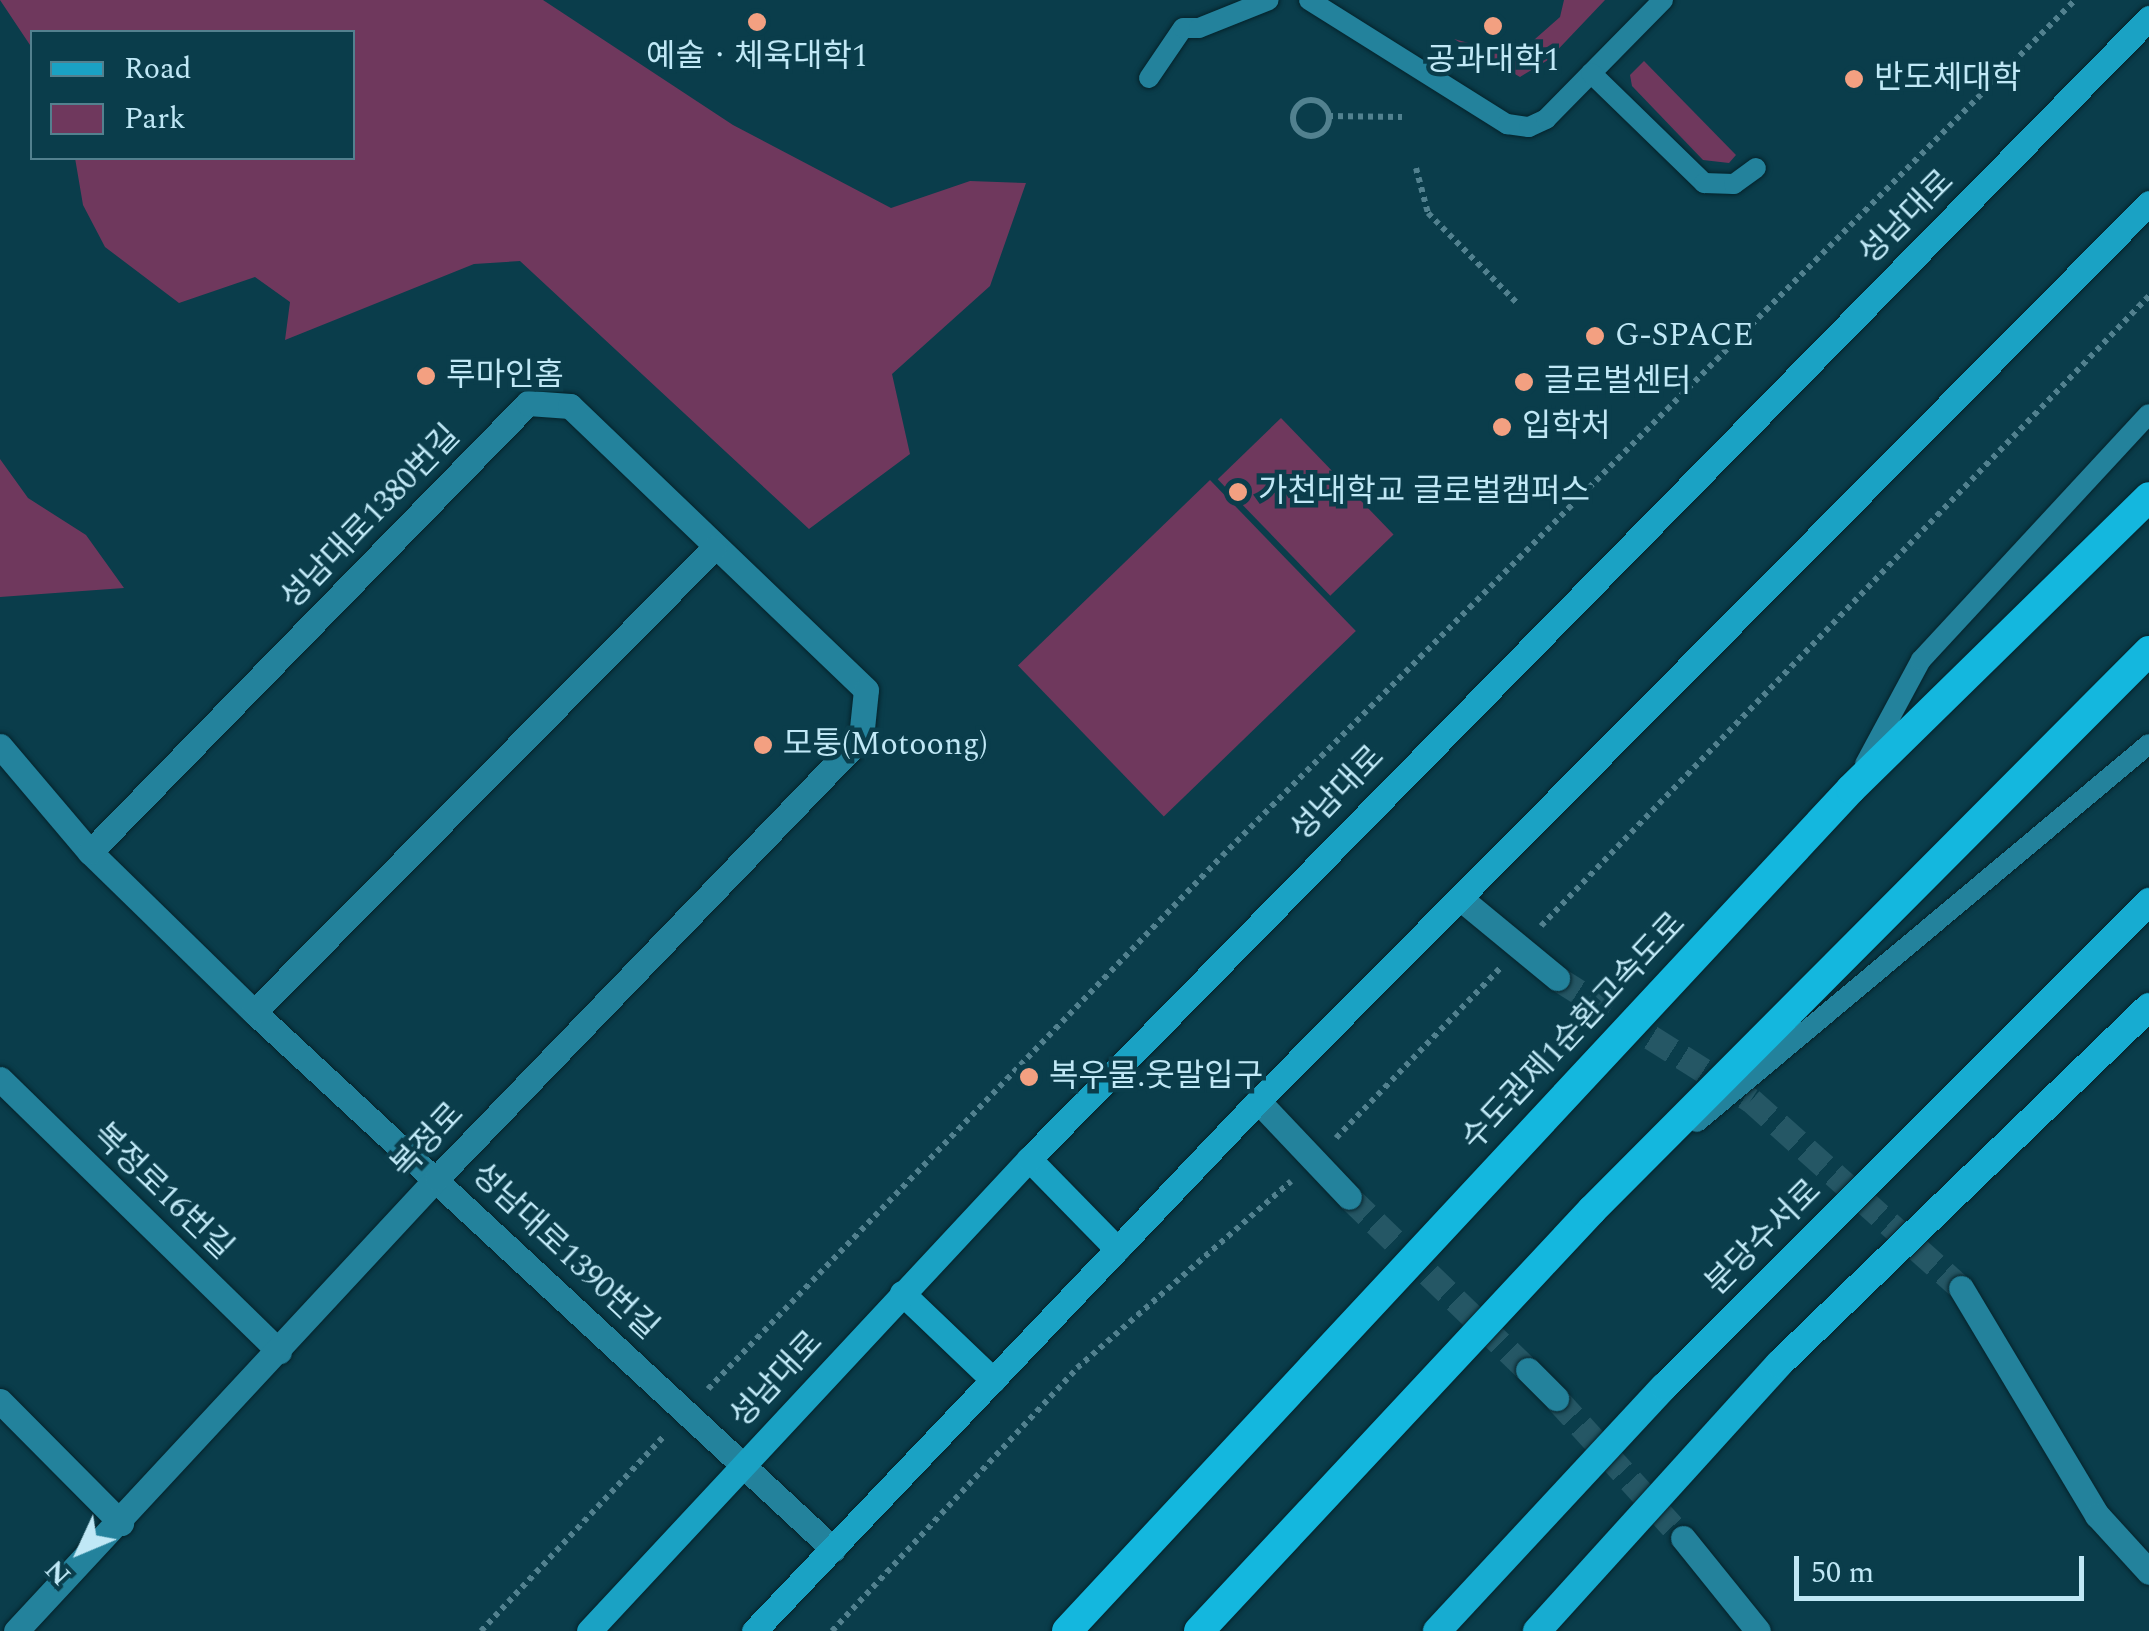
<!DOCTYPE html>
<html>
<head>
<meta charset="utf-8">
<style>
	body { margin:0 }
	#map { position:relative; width:2149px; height:1631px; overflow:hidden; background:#0a3d4b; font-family:Spectral,"Noto Sans KR",serif }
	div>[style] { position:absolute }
	.green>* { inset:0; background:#6f385d; transform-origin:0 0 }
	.minor-tunnel>* { height:25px; margin-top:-12.5px; transform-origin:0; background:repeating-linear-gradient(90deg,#255765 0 25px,transparent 0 37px) }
	.path>* { height:6px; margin-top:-3px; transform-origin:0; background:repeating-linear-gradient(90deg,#52818f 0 5px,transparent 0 10px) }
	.path>.ring { margin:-3px; padding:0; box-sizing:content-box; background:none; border:6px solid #52818f; border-radius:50% }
	.roads { filter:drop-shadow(0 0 2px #05222a) drop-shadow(0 0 2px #05222a) }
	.service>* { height:20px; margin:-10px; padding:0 10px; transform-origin:10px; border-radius:10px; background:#23829c }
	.minor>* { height:25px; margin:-12.5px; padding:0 12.5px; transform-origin:12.5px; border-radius:12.5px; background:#23829c }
	.tertiary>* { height:25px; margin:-12.5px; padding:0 12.5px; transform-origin:12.5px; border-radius:12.5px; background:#23829c }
	.primary>* { height:25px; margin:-12.5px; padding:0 12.5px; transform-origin:12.5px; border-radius:12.5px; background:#1aa2c4 }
	.trunk>* { height:28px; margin:-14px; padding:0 14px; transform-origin:14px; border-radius:14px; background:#17acd1 }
	.motorway>* { height:30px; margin:-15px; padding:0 15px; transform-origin:15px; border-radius:15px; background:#14b7de }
	.dots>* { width:28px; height:28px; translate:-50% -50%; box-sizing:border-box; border:5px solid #0a3d4b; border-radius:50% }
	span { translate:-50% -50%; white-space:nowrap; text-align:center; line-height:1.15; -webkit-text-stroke:9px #0a3d4b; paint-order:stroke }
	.poi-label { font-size:32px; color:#c0e8f6 }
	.left { translate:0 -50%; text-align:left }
	.street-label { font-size:32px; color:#c0e8f6 }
	.legend { position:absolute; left:30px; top:30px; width:325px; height:130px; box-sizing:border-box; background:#0a3d4b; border:2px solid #53818f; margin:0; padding:12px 18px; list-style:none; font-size:30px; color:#c0e8f6 }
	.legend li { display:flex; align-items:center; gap:20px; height:50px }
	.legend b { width:50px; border:2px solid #53818f }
	.north { position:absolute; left:30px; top:1501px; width:100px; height:100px; -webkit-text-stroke:8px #0a3d4b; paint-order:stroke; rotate:226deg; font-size:28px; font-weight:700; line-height:40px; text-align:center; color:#c0e8f6 }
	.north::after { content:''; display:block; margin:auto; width:35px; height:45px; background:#c0e8f6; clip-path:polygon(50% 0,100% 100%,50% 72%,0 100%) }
	.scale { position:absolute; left:1794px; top:1556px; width:290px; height:45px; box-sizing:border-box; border:5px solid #c0e8f6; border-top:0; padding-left:12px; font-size:30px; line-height:35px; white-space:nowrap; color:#c0e8f6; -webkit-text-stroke:8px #0a3d4b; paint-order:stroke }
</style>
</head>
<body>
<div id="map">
	<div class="green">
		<div style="clip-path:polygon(0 0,543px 0,733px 125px,891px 208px,970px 181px,1026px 183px,990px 286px,892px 374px,910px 454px,809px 529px,520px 261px,474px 264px,285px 340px,290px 302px,255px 277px,179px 303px,105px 247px,83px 205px,75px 158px,352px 158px,352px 32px,32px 32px,32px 48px)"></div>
		<div style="clip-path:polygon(1564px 0,1605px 0,1548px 60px,1520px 77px,1454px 39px,1502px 52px,1526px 47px,1560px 17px)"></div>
		<div style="clip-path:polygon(1644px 61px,1736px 155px,1729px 163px,1703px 160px,1632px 86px,1630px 75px)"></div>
		<div style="left:1281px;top:418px;width:162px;height:88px;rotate:46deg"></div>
		<div style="clip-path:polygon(0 459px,28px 498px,86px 535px,124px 588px,0 597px)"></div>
		<div style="left:1210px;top:480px;width:210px;height:267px;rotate:46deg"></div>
	</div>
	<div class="minor-tunnel">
		<div style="left:1557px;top:978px;width:229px;rotate:32.2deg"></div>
		<div style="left:1751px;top:1100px;width:282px;rotate:41.8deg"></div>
		<div style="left:1349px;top:1197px;width:249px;rotate:44deg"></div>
		<div style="left:1556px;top:1398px;width:189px;rotate:47.8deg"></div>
	</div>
	<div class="path">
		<div class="ring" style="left:1293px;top:100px;width:30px;height:30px"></div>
		<div style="left:1328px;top:116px;width:74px;rotate:0.8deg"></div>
		<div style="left:1416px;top:168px;width:47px;rotate:75.1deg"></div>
		<div style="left:1428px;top:213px;width:127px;rotate:45.3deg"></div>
		<div style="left:1541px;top:926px;width:876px;rotate:-46.02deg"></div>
		<div style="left:1336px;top:1138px;width:238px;rotate:-46deg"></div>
		<div style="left:708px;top:1389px;width:740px;rotate:-46.04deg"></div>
		<div style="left:1222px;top:856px;width:1208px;rotate:-45.1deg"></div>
		<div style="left:481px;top:1631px;width:269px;rotate:-46.8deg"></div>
		<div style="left:832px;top:1631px;width:359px;rotate:-47deg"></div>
		<div style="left:1077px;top:1368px;width:284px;rotate:-41.1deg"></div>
	</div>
	<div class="roads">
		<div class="service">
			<div style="left:1309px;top:0;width:234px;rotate:32.1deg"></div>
			<div style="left:1507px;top:124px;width:22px;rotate:8deg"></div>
			<div style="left:1529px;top:127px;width:19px;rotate:-25deg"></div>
			<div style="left:1546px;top:119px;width:167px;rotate:-45.5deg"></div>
			<div style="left:1591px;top:73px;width:158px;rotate:44.2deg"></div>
			<div style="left:1704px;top:183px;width:30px;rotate:2deg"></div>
			<div style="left:1734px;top:184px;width:27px;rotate:-36deg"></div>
			<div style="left:1149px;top:78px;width:60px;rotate:-55.8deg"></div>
			<div style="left:1183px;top:28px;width:16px"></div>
			<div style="left:1199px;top:28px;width:75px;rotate:-21.8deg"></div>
			<div style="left:1865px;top:764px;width:118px;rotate:-61.7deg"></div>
			<div style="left:1921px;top:660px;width:335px;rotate:-47.2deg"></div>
			<div style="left:1697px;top:1122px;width:589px;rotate:-39.91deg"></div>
		</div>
		<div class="minor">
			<div style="left:0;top:746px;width:139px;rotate:49.7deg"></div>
			<div style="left:90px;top:852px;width:229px;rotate:44.3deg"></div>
			<div style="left:254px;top:1012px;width:790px;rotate:42.84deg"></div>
			<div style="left:90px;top:852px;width:627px;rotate:-45.71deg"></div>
			<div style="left:528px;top:403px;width:42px;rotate:4.1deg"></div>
			<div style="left:570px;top:406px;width:410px;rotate:43.8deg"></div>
			<div style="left:1460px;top:898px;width:126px;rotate:39.5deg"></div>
			<div style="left:254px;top:1012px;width:653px;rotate:-45.25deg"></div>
			<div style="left:0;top:1079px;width:390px;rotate:44.3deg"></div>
			<div style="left:1258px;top:1101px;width:132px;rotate:46.5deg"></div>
			<div style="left:1961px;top:1288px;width:265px;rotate:59.1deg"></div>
			<div style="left:2097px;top:1515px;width:77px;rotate:47.6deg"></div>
			<div style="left:1528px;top:1370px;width:40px;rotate:45deg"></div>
			<div style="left:0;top:1401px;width:172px;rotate:45.2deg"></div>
			<div style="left:1683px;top:1538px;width:119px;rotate:51.1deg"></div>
		</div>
		<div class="tertiary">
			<div style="left:16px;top:1631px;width:618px;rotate:-47.1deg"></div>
			<div style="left:437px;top:1178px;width:611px;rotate:-46.06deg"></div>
			<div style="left:861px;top:738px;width:48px;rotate:-84.1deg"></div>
		</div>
		<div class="primary">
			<div style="left:1029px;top:1159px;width:126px;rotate:45.6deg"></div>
			<div style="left:902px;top:1293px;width:126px;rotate:43.7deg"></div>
			<div style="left:589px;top:1631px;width:645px;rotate:-47.01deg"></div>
			<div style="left:1029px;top:1159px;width:1599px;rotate:-45.53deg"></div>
			<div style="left:754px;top:1631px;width:731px;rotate:-46.44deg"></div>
			<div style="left:1258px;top:1101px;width:1265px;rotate:-45.22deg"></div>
		</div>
		<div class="trunk">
			<div style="left:1437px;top:1631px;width:333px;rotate:-47.1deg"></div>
			<div style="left:1664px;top:1387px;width:686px;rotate:-45deg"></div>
			<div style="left:1537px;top:1631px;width:360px;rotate:-47.8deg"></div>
			<div style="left:1779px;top:1364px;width:514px;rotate:-43.98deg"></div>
		</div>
		<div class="motorway">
			<div style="left:1067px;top:1631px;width:1150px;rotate:-47.04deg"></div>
			<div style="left:1851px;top:789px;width:417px;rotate:-44.4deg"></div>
			<div style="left:1199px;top:1631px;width:576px;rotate:-46.97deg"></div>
			<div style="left:1592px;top:1210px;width:789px;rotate:-45.1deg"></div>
		</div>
	</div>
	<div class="dots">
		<div style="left:757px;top:22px;background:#f3a081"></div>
		<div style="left:1493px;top:26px;background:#f3a081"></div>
		<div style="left:1854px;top:79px;background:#f3a081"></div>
		<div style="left:1595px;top:336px;background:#f3a081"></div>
		<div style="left:426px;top:376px;background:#f3a081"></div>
		<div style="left:1524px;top:382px;background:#f3a081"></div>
		<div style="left:1502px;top:427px;background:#f3a081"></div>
		<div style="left:1238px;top:492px;background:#f3a081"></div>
		<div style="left:763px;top:745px;background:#f3a081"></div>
		<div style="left:1029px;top:1077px;background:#f3a081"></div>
	</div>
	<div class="poi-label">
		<span style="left:757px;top:57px">예술ㆍ체육대학1</span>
		<span style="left:1493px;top:61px">공과대학1</span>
		<span class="left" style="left:1874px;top:79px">반도체대학</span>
		<span class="left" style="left:1615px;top:336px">G-SPACE</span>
		<span class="left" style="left:446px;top:376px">루마인홈</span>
		<span class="left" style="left:1544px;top:382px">글로벌센터</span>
		<span class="left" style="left:1522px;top:427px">입학처</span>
		<span class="left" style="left:1258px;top:492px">가천대학교 글로벌캠퍼스</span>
		<span class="left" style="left:783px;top:745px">모퉁(Motoong)</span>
		<span class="left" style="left:1049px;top:1077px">복우물.웃말입구</span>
	</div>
	<div class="street-label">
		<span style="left:1907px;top:218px;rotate:-45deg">성남대로</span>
		<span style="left:371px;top:518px;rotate:-46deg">성남대로1380번길</span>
		<span style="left:1338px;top:794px;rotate:-46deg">성남대로</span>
		<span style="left:1574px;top:1032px;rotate:-47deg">수도권제1순환고속도로</span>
		<span style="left:428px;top:1141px;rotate:-47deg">복정로</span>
		<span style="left:162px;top:1192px;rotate:44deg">복정로16번길</span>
		<span style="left:1764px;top:1238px;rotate:-45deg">분당수서로</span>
		<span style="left:564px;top:1252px;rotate:43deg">성남대로1390번길</span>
		<span style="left:777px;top:1380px;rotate:-47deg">성남대로</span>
	</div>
	<ul class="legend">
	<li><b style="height:12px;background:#1aa2c4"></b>Road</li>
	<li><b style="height:28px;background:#6f385d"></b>Park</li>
	</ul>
	<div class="north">N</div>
	<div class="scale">50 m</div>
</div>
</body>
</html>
